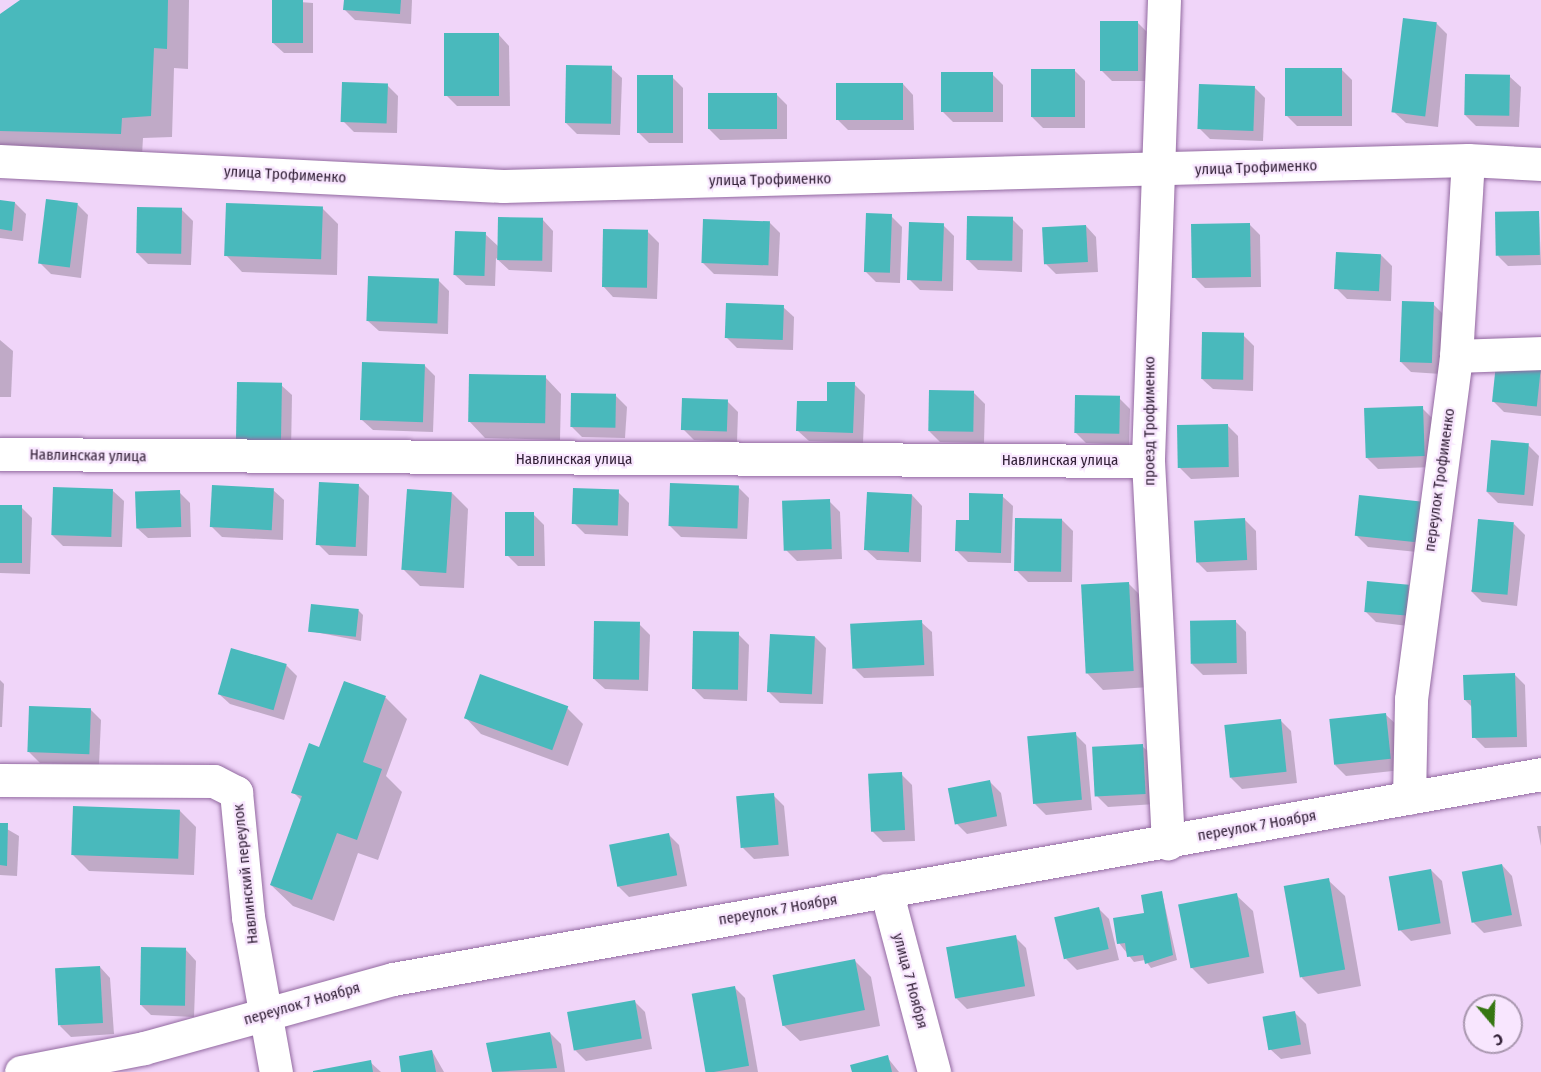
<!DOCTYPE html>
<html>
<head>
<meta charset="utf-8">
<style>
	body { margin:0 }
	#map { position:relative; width:1541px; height:1072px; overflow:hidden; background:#f0d5f9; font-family:"Fira Sans Condensed",sans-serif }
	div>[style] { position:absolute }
	.shadow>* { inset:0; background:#0003 }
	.building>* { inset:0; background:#49b9bc; transform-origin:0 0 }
	.roads { filter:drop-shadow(0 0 2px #9269a0) drop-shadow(0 0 2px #9269a0) }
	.minor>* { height:33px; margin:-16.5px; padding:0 16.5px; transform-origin:16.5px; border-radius:16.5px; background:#fff }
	span { translate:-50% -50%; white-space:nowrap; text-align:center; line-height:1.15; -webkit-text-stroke:4.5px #f8e6fe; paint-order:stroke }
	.street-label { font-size:15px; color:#332138 }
	.north { position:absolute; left:1463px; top:994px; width:60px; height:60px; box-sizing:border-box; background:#f8e6fe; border:2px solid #a997af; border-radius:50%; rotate:161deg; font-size:16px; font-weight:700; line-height:24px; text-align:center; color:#332138 }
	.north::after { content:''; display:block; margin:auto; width:21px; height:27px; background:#367612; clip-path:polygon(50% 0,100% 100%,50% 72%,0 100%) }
</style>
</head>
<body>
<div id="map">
	<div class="shadow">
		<div style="clip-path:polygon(22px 0,189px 0,188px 69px,174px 68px,172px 137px,143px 138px,142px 155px,0 147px,0 16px)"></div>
		<div style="clip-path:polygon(273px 0,313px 3px,313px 53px,284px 53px,273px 43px)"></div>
		<div style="clip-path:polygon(345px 0,412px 0,411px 24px,355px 20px,344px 9px)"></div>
		<div style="clip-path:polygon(1137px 22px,1148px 33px,1148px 81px,1112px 81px,1102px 71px)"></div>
		<div style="clip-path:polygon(1436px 23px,1447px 34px,1438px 127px,1406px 123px,1395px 113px)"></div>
		<div style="clip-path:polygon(499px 35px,509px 46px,510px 106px,457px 106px,446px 95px)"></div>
		<div style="clip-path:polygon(611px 68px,622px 78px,620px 135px,577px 134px,566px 123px)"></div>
		<div style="clip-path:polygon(1341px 69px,1352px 80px,1352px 126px,1297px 126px,1286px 115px)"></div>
		<div style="clip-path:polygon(1074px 70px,1085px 81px,1085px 128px,1043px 128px,1032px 117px)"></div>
		<div style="clip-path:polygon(992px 74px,1003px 85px,1003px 122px,953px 122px,942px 111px)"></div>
		<div style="clip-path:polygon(672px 77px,683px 88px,683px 143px,649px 143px,638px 132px)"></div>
		<div style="clip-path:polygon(1510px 77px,1521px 87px,1519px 127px,1476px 126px,1465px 115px)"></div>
		<div style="clip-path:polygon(903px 84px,913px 95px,914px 130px,848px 130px,837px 119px)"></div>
		<div style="clip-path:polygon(387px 85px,398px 96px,397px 133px,354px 132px,343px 121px)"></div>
		<div style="clip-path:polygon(1254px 87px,1265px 98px,1263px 141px,1210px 139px,1199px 128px)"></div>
		<div style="clip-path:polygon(776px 94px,787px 105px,787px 139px,720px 140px,709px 129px)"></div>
		<div style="clip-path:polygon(0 202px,15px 203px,26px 214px,23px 241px,0 238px)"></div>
		<div style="clip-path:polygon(77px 204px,88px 215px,81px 278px,51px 274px,40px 263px)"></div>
		<div style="clip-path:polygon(322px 208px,338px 224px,337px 275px,242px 272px,226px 255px)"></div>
		<div style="clip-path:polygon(182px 210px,193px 221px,191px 265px,148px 264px,137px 253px)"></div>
		<div style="clip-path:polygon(1539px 212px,1541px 265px,1508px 266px,1498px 256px)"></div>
		<div style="clip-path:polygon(891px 216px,902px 227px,900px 283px,876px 282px,865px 271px)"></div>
		<div style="clip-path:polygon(1012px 219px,1023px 230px,1022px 272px,978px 270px,967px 259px)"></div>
		<div style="clip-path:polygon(543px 220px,553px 231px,552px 272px,509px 270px,496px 258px,495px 286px,466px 285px,455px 275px,485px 234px,498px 246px)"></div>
		<div style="clip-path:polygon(769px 222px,780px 233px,778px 276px,714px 274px,703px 263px)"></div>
		<div style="clip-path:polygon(1249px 224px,1260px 235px,1261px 287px,1205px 288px,1194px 277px)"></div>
		<div style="clip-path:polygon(943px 225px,954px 236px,953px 291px,920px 290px,909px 279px)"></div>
		<div style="clip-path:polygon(1086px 226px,1096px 237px,1098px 272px,1056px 274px,1045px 263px)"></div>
		<div style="clip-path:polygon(648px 232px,659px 243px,657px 299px,613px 297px,603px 286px)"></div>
		<div style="clip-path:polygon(1381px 255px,1392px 266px,1391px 301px,1347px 299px,1336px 288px)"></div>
		<div style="clip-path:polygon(438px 280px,449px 291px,448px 334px,379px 331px,368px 321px)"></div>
		<div style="clip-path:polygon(1433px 304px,1444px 315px,1441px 374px,1411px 372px,1400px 361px)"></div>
		<div style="clip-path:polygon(783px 307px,794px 317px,793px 350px,737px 348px,726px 337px)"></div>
		<div style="clip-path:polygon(1243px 335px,1254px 346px,1253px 391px,1213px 389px,1202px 379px)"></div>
		<div style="clip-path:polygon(0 340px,13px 351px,11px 397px,0 397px)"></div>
		<div style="clip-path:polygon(424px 365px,435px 376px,433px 432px,373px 430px,362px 420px)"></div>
		<div style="clip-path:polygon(1497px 366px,1541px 370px,1541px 416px,1504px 412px,1493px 401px)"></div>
		<div style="clip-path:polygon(545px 377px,561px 394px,560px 440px,485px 438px,469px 421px)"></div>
		<div style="clip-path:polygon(854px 384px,865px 395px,863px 443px,809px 441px,798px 431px)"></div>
		<div style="clip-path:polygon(281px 385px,292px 395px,291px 452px,247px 450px)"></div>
		<div style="clip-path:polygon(974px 393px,985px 404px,984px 443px,940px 442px,929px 431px)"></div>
		<div style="clip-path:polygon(616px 396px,627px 407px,625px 438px,582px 437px,571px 426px)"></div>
		<div style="clip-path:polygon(1119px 398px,1130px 409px,1129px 445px,1086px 443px,1075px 432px)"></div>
		<div style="clip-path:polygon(727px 401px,738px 412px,737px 442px,694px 440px,683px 429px)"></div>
		<div style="clip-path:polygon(1422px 408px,1433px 419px,1435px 467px,1378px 469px,1367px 458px)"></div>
		<div style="clip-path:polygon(1227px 425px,1238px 436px,1239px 477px,1191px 479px,1180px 468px)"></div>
		<div style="clip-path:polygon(1528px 445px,1539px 456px,1533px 506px,1498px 503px,1487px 492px)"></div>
		<div style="clip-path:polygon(358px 485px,369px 496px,367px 556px,329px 555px,318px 544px)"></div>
		<div style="clip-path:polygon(738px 487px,749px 498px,747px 539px,681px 537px,670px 526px)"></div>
		<div style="clip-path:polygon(273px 490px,284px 500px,283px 540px,222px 537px,211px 526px)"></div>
		<div style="clip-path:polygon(113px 491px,124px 501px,122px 547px,63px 546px,52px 535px)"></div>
		<div style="clip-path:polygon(179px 492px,190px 503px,191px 537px,148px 538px,137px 528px)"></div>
		<div style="clip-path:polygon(618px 492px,629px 503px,628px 536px,585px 534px,574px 523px)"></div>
		<div style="clip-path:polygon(452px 493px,468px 509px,464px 588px,420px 586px,404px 570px)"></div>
		<div style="clip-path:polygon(912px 495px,922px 506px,921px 562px,877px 560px,866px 550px)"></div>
		<div style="clip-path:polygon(1002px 496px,1013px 506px,1011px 563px,968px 562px,957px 551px,970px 521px)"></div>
		<div style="clip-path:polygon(829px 501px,840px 512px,842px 559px,797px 561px,786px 550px)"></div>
		<div style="clip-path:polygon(1420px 503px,1427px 553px,1368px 547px,1357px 536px)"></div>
		<div style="clip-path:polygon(0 506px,21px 507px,32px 518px,30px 574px,0 573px)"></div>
		<div style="clip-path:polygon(533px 514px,544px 525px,545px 566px,518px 566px,507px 555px)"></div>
		<div style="clip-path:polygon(1062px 520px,1073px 531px,1072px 582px,1028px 582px,1017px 571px)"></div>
		<div style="clip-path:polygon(1245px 520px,1256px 531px,1257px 570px,1207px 572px,1196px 561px)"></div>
		<div style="clip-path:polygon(1514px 524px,1525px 535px,1517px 606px,1482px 602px,1471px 591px)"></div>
		<div style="clip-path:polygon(1129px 584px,1145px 600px,1150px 687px,1103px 690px,1087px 673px)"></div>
		<div style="clip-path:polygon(1408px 587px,1419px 598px,1416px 627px,1376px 622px,1365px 611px)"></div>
		<div style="clip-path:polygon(358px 610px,363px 615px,361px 641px,310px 631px)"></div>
		<div style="clip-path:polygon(1235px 621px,1246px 632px,1247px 674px,1203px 675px,1192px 664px)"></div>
		<div style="clip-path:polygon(921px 622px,932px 632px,934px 676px,864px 678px,853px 667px)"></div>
		<div style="clip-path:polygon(639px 624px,650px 635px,648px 691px,605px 689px,594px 679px)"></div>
		<div style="clip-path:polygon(738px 634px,749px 645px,747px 701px,704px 699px,693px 688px)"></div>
		<div style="clip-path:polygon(815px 637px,826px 648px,823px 704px,780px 703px,769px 692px)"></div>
		<div style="clip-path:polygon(286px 665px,297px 676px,284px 720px,230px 704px,219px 694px)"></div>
		<div style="clip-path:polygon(1514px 674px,1525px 685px,1527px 747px,1485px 748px,1474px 737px,1473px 708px,1465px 700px)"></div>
		<div style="clip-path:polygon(0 680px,4px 684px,2px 727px,0 727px)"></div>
		<div style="clip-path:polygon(344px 683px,386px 698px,407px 719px,386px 776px,402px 792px,378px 860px,358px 853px,334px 921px,293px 906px,271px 885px,302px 801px,293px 792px,320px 749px)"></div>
		<div style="clip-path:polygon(567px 708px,583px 724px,568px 766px,481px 734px,465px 717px)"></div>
		<div style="clip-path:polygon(90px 709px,101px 720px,99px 765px,40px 763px,29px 752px)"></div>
		<div style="clip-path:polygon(1386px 715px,1397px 725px,1402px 770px,1346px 776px,1335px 765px)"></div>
		<div style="clip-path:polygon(1280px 720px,1291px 731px,1297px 783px,1242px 789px,1231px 778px)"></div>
		<div style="clip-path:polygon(1075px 734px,1086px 745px,1092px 810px,1046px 815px,1035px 804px)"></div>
		<div style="clip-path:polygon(1142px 746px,1153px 756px,1156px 804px,1108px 807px,1097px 796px)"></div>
		<div style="clip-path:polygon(901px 774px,912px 785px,915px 841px,883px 842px,872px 831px)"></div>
		<div style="clip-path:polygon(990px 782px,1001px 793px,1007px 826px,967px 834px,956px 823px)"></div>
		<div style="clip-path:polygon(773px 795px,784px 806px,789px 856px,754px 859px,743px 848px)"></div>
		<div style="clip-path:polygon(180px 811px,196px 827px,194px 875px,89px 871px,73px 855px)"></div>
		<div style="clip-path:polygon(0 825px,19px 836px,17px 876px,0 875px)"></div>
		<div style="clip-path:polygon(1537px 826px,1541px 826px,1541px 846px)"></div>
		<div style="clip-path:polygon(668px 834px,679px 845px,687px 886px,629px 897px,618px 886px)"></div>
		<div style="clip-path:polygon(1502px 865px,1512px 876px,1522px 926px,1484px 933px,1473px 922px)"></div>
		<div style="clip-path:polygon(1431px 870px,1442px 881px,1451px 934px,1411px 941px,1400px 930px)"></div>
		<div style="clip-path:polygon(1328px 880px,1345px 896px,1361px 986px,1318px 994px,1302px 978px)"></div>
		<div style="clip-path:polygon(1162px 893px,1177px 960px,1151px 968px,1145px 960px,1134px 962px,1119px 943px)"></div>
		<div style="clip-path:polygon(1236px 895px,1253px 911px,1264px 973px,1208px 984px,1191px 967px)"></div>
		<div style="clip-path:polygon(1098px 908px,1109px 919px,1119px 960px,1077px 970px,1066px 959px)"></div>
		<div style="clip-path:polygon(1015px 937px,1026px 948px,1035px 996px,967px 1009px,956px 998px)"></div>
		<div style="clip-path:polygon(186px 950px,196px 961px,194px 1017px,151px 1015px,140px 1004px)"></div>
		<div style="clip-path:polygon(855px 961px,871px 977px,880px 1026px,800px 1041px,783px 1025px)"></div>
		<div style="clip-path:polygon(100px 967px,110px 978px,114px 1034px,71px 1037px,60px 1026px)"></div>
		<div style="clip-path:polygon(734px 987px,745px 998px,758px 1072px,707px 1072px,693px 995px)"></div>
		<div style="clip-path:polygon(635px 1002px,645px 1012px,652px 1049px,586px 1061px,575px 1050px)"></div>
		<div style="clip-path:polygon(1295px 1013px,1306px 1024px,1311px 1054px,1281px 1059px,1270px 1049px)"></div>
		<div style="clip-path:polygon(550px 1033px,561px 1044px,565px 1072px,493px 1072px,488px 1044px)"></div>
		<div style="clip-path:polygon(432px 1051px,444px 1072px,403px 1072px)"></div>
		<div style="clip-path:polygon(887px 1057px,899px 1072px,854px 1072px)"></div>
		<div style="clip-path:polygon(370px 1062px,381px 1072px,315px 1072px)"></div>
	</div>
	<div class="building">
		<div style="clip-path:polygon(20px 0,168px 0,167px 49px,154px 48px,151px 116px,122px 118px,121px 134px,0 131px,0 14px)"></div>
		<div style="left:272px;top:0;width:31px;height:43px"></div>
		<div style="clip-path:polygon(344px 0,401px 0,400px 14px,343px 10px)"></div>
		<div style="left:1403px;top:18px;width:34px;height:95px;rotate:7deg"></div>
		<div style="left:1100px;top:21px;width:38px;height:50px"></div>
		<div style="left:444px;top:33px;width:55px;height:63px"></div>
		<div style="left:566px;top:65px;width:46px;height:58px;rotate:1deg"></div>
		<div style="left:1285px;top:68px;width:57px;height:48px"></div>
		<div style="left:1031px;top:69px;width:44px;height:48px"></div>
		<div style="left:993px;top:72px;width:40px;height:52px;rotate:90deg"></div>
		<div style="left:1465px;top:74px;width:45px;height:41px;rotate:1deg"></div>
		<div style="left:673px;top:75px;width:58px;height:36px;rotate:90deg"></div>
		<div style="left:342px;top:82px;width:46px;height:40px;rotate:2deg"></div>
		<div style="left:836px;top:83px;width:67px;height:37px"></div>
		<div style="left:1199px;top:84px;width:56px;height:45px;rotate:2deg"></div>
		<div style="left:708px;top:93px;width:69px;height:36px"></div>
		<div style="left:46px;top:199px;width:32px;height:65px;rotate:7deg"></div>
		<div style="clip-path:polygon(0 200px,15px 202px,12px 231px,0 229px)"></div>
		<div style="left:226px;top:203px;width:97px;height:53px;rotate:2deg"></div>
		<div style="left:137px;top:207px;width:45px;height:46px;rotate:1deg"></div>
		<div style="left:1539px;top:211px;width:44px;height:44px;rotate:89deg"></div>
		<div style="left:866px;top:213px;width:26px;height:59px;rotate:2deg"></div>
		<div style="left:967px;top:216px;width:46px;height:44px;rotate:1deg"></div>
		<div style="left:498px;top:217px;width:45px;height:43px;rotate:1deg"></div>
		<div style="left:703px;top:219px;width:67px;height:44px;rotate:2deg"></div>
		<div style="left:909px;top:222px;width:35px;height:58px;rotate:2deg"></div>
		<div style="left:1250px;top:223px;width:54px;height:59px;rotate:89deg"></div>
		<div style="left:1086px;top:225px;width:37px;height:44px;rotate:87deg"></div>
		<div style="left:603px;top:229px;width:45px;height:58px;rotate:1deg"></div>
		<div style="left:455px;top:231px;width:31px;height:44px;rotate:2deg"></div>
		<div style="left:1336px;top:252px;width:45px;height:37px;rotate:3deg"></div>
		<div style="left:368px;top:276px;width:71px;height:45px;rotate:2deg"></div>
		<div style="left:1402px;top:301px;width:32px;height:61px;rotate:2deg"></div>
		<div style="left:726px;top:303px;width:58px;height:35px;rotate:2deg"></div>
		<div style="left:1202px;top:332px;width:42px;height:47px;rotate:1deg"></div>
		<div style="left:362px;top:362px;width:63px;height:58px;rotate:2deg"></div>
		<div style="left:1496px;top:364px;width:45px;height:38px;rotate:6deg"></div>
		<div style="left:469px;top:374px;width:77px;height:48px;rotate:1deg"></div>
		<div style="left:237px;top:382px;width:45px;height:58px;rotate:1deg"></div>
		<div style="clip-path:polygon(827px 382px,855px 382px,853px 433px,796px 431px,797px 401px,827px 401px)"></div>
		<div style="left:929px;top:390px;width:45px;height:41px;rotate:1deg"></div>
		<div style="left:571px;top:393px;width:45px;height:34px;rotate:1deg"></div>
		<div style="left:1075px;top:395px;width:45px;height:38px;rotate:1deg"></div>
		<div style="left:682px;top:398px;width:46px;height:32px;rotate:2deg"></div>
		<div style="left:1423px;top:406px;width:50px;height:59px;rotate:88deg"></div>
		<div style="left:1228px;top:424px;width:43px;height:51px;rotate:89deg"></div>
		<div style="left:1491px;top:440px;width:38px;height:52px;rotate:5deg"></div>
		<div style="left:319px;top:482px;width:40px;height:63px;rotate:3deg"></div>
		<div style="left:670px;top:483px;width:69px;height:43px;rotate:2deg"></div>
		<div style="left:212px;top:485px;width:62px;height:42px;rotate:3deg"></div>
		<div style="left:53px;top:487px;width:60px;height:48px;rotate:2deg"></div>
		<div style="left:573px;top:488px;width:46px;height:36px;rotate:2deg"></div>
		<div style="left:407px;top:489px;width:45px;height:81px;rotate:4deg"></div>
		<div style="left:180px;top:490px;width:37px;height:45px;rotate:88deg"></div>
		<div style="left:867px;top:492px;width:45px;height:58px;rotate:3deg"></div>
		<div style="clip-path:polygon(969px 493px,1003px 494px,1001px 553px,955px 551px,956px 520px,969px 520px)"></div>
		<div style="left:1359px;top:495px;width:62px;height:41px;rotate:6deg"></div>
		<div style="left:830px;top:499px;width:50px;height:48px;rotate:88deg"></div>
		<div style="left:0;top:505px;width:22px;height:58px"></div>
		<div style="left:505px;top:512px;width:29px;height:44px"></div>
		<div style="left:1015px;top:518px;width:47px;height:53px;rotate:1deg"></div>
		<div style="left:1245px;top:518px;width:42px;height:51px;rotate:87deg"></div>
		<div style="left:1478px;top:519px;width:36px;height:73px;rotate:5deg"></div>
		<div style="left:1367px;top:581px;width:42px;height:31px;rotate:5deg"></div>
		<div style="left:1129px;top:582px;width:89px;height:48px;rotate:87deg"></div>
		<div style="left:311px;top:604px;width:48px;height:28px;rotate:6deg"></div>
		<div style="left:922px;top:620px;width:45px;height:72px;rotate:87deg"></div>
		<div style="left:1236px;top:620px;width:43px;height:46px;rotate:89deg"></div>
		<div style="left:594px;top:621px;width:46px;height:58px;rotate:1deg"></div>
		<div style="left:693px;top:631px;width:46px;height:58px;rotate:1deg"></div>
		<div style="left:770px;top:634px;width:45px;height:58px;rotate:3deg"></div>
		<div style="left:231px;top:648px;width:58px;height:48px;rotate:16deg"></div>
		<div style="clip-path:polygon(1515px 673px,1517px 737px,1472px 738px,1471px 700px,1464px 700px,1463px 675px)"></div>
		<div style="left:480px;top:674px;width:94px;height:47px;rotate:20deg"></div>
		<div style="clip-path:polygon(344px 681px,386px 696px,363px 762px,382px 769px,357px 840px,337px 833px,312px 900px,270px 885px,302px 796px,291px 793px,309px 743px,319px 747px)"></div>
		<div style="left:29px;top:706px;width:62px;height:46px;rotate:2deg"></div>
		<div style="left:1386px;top:713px;width:46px;height:57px;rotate:84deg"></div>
		<div style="left:1281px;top:719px;width:53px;height:57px;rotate:84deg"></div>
		<div style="left:1076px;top:732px;width:68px;height:49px;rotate:85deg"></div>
		<div style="left:1143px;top:744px;width:50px;height:51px;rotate:87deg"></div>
		<div style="left:902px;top:772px;width:58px;height:34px;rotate:87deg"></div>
		<div style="left:990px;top:780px;width:37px;height:43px;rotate:79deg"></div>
		<div style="left:774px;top:793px;width:52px;height:38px;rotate:85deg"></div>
		<div style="left:73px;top:806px;width:107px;height:49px;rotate:2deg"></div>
		<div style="clip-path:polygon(0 823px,8px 823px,7px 866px,0 865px)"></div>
		<div style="left:669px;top:833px;width:43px;height:61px;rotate:79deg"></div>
		<div style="left:1502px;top:864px;width:52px;height:41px;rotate:79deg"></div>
		<div style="left:1431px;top:869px;width:55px;height:43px;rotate:80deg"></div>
		<div style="left:1329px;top:878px;width:93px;height:46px;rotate:80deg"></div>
		<div style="clip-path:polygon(1162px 891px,1173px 955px,1145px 964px,1143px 955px,1127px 957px,1125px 943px,1117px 944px,1113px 918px,1144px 913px,1141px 895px)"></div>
		<div style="left:1237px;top:893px;width:65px;height:60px;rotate:79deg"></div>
		<div style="left:1099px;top:907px;width:43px;height:46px;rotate:77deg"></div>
		<div style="left:1016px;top:935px;width:52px;height:71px;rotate:80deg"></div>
		<div style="left:141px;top:947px;width:45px;height:58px;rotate:1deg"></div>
		<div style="left:855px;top:959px;width:52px;height:84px;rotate:79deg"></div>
		<div style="left:100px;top:966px;width:57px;height:45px;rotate:87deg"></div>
		<div style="left:735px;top:986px;width:81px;height:44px;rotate:80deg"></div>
		<div style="left:635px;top:1000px;width:39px;height:69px;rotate:80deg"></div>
		<div style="left:1295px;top:1011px;width:34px;height:33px;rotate:80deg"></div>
		<div style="clip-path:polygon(550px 1032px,557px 1068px,492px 1072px,486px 1043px)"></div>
		<div style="clip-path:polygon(432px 1050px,436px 1072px,401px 1072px,399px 1056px)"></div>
		<div style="clip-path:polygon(888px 1055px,892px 1072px,852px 1072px,850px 1065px)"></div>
		<div style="clip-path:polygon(371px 1060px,373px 1072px,313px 1072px,313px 1071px)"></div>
	</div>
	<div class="roads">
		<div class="minor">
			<div style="left:1164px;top:0;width:461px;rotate:92deg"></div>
			<div style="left:1148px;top:461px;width:383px;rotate:87deg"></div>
			<div style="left:0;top:161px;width:504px;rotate:2.85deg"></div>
			<div style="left:503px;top:186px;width:965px;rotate:-1.54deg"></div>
			<div style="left:1468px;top:160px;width:73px;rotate:3.1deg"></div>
			<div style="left:1456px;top:356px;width:85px;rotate:-2deg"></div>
			<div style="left:0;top:454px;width:1148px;rotate:0.35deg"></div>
			<div style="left:0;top:780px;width:214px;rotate:0.3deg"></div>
			<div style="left:214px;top:781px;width:25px;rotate:27deg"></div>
			<div style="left:236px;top:792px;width:126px;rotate:84.5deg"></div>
			<div style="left:248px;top:917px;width:158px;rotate:79.8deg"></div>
			<div style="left:1409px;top:798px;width:99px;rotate:-88.8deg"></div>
			<div style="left:1411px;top:699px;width:346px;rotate:-82.5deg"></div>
			<div style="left:1456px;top:356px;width:196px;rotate:-86.5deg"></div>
			<div style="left:886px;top:890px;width:188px;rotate:75.2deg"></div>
			<div style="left:21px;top:1072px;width:125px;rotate:-11deg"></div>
			<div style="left:144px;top:1048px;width:258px;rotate:-15.5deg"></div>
			<div style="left:393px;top:979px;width:1166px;rotate:-10.12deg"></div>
		</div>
	</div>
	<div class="street-label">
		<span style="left:1256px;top:168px;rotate:-2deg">улица Трофименко</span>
		<span style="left:285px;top:175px;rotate:3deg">улица Трофименко</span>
		<span style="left:770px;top:180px;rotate:-1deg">улица Трофименко</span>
		<span style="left:1150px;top:421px;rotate:-90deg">проезд Трофименко</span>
		<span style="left:88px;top:456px;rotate:1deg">Навлинская улица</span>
		<span style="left:574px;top:460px">Навлинская улица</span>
		<span style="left:1060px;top:461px">Навлинская улица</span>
		<span style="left:1440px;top:480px;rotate:-82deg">переулок Трофименко</span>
		<span style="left:1257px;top:826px;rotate:-10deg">переулок 7 Ноября</span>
		<span style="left:246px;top:874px;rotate:-96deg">Навлинский переулок</span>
		<span style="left:778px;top:910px;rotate:-10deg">переулок 7 Ноября</span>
		<span style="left:910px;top:981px;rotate:75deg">улица 7 Ноября</span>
		<span style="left:302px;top:1004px;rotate:-16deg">переулок 7 Ноября</span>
	</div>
	<div class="north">С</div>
</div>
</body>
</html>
